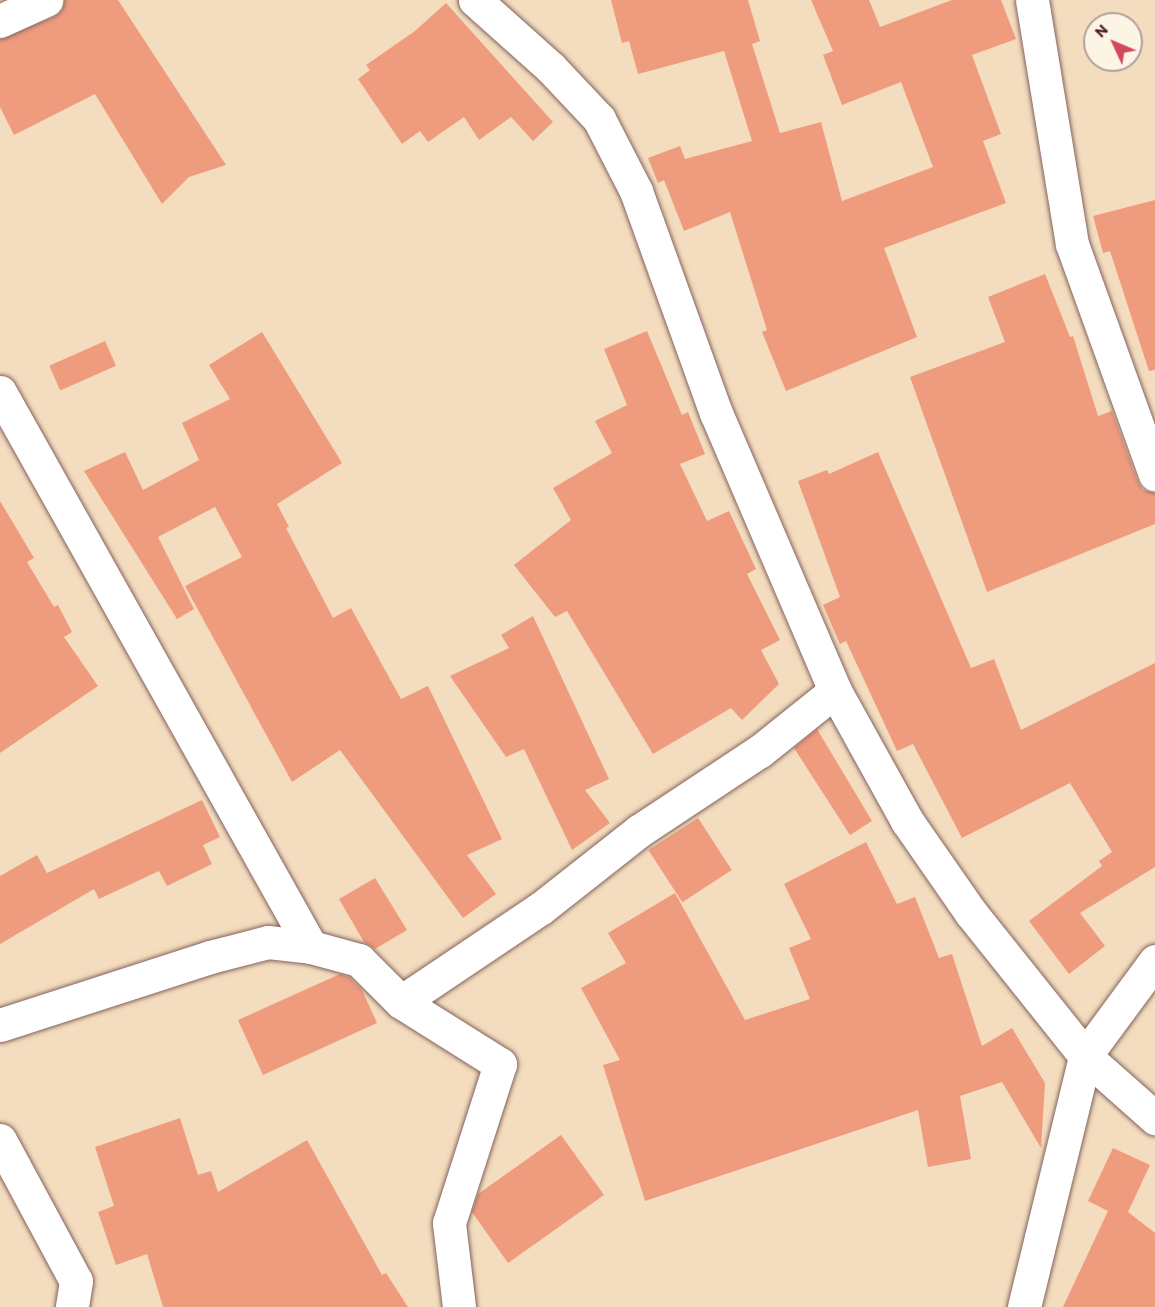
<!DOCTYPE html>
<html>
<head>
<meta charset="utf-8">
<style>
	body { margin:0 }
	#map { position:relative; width:1155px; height:1307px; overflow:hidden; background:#f3ddbe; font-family:Itim,sans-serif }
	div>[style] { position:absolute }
	.building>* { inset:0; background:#ef9b7e; transform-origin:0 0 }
	.roads { filter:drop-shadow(0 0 2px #85625e) drop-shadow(0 0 2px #85625e) }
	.minor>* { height:33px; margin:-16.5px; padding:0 16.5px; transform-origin:16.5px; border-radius:16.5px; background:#fff }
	span { translate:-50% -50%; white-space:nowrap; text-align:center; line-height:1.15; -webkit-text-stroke:4.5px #fcf5e5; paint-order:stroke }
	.north { position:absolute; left:1083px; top:12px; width:60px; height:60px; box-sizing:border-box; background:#fcf5e5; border:2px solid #b59f9b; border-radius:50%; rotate:314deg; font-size:16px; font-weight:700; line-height:24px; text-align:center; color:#4a1f2b }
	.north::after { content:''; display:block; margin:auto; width:21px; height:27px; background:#d1495b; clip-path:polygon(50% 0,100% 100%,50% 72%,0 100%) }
</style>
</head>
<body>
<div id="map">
	<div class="building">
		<div style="clip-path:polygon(64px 0,118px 0,226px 165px,189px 177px,162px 204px,95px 94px,14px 135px,0 107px,0 39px,54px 17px,62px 10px)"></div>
		<div style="clip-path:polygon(611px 0,748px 0,760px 41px,752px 44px,780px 133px,821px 122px,842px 201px,933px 167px,901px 82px,842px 105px,823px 55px,833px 51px,811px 0,869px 0,880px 27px,952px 0,1001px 0,1016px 39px,972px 55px,1001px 134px,983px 141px,1006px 203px,884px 248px,917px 337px,786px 391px,762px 332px,767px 330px,730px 212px,684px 231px,664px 180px,658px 183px,648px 158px,680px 146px,685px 159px,752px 141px,724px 51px,638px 74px,629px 41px,622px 43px)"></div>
		<div style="clip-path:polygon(446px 3px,553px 122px,533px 141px,511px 117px,479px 140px,464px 117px,428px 142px,420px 131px,402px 144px,358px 79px,370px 70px,366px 65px,415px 31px)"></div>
		<div style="clip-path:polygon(1155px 200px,1155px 370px,1149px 371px,1110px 251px,1103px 253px,1093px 216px)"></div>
		<div style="clip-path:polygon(1045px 274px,1070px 337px,1073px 336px,1098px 416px,1112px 411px,1138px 482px,1143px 490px,1155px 493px,1155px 524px,987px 592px,910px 377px,1005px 342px,988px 297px)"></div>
		<div style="clip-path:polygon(647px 331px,682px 415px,688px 412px,705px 454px,680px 464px,707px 521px,729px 511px,756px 569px,747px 574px,780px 640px,761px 650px,779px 684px,742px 720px,731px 708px,653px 754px,567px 611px,555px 617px,514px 565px,571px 520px,553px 488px,612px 453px,595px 421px,627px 405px,604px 349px)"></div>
		<div style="clip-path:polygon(262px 332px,342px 463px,277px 504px,289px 527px,286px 528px,333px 618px,351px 608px,401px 699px,428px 686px,502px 839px,467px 855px,496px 894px,463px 918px,340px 750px,292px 782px,185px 586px,242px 557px,215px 507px,158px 537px,194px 609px,177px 619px,84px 471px,125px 452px,143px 490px,199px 460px,182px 423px,230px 399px,209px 365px)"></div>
		<div style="left:105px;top:341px;width:27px;height:61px;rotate:66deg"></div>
		<div style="clip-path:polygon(878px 452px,971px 668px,994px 659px,1021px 730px,1155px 663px,1155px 867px,1080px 913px,1105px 946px,1069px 974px,1029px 921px,1102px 866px,1099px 861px,1112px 852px,1070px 783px,962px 838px,913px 744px,897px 751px,846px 641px,840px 644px,823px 605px,840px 597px,798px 481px,827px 470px,829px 474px)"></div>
		<div style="clip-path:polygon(0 501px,34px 558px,27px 562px,54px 607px,58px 605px,72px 632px,64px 637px,98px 686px,0 753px)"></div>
		<div style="clip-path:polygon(533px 616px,609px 779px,585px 790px,610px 823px,572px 850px,524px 749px,506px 757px,450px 676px,509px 648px,501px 635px)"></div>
		<div style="clip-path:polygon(817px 729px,872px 821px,850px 835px,794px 748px)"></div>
		<div style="clip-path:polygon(202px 800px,220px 837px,203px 845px,212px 864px,167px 886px,159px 871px,99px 899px,94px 889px,0 944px,0 876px,37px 855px,47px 873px)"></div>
		<div style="left:698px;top:818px;width:62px;height:59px;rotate:57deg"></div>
		<div style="clip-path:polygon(866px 842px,897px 904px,915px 897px,939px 958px,952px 954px,982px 1046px,1012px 1028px,1045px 1083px,1041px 1148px,1002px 1082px,960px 1096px,971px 1159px,928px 1167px,918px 1110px,645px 1201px,603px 1065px,620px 1060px,581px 988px,626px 963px,608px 933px,675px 893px,745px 1020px,810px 999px,789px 948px,811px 939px,784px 884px)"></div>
		<div style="clip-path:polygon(375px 878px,407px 930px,375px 949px,364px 942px,339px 899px)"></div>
		<div style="clip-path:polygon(340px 974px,349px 977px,362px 990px,377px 1023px,263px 1075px,238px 1020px)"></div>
		<div style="clip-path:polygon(180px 1118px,198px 1175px,211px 1171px,218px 1192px,307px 1140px,382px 1275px,386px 1273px,408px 1307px,163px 1307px,147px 1254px,116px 1265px,98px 1212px,114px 1206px,95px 1147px)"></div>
		<div style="clip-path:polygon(561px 1135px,604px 1195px,508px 1263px,472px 1212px,478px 1194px)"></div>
		<div style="clip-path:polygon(1113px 1148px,1150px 1165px,1128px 1212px,1155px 1233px,1155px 1307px,1063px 1307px,1108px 1211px,1088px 1201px)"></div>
	</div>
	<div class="roads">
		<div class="minor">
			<div style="left:475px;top:0;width:102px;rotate:41.8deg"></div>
			<div style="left:551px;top:68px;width:70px;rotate:46.7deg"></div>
			<div style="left:599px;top:119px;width:81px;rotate:62.8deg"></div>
			<div style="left:636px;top:191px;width:236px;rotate:70.2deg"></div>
			<div style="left:716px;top:413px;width:302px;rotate:66.8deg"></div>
			<div style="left:835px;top:691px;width:149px;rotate:61deg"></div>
			<div style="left:907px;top:821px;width:112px;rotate:55.2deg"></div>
			<div style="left:971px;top:913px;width:183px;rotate:51.4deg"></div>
			<div style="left:1085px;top:1056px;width:94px;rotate:41.5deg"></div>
			<div style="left:1032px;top:0;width:247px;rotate:80.7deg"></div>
			<div style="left:1072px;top:244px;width:245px;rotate:70.2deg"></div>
			<div style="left:0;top:21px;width:51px;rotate:-24.5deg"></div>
			<div style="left:0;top:392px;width:636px;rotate:60.74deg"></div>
			<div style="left:401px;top:1002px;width:169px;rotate:-33.9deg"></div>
			<div style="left:541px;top:908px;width:125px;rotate:-38.2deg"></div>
			<div style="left:639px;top:831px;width:145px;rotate:-33.5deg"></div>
			<div style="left:760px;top:751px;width:96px;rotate:-38.7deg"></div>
			<div style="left:0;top:1025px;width:221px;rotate:-17.9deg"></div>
			<div style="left:210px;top:957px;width:60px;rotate:-14.5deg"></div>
			<div style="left:268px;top:942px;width:43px;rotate:6.6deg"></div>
			<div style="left:311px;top:947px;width:50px;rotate:15.2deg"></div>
			<div style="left:359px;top:960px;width:59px;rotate:45deg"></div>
			<div style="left:401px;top:1002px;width:117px;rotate:32.1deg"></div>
			<div style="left:500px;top:1064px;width:167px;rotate:107.8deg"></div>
			<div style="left:449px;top:1223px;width:85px;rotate:83.2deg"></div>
			<div style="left:0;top:1140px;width:160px;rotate:61.7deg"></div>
			<div style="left:76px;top:1281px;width:26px;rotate:99deg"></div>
			<div style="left:1024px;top:1307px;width:258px;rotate:-76.3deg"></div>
			<div style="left:1085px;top:1056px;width:118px;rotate:-53.6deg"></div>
		</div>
	</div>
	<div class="north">N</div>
</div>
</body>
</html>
